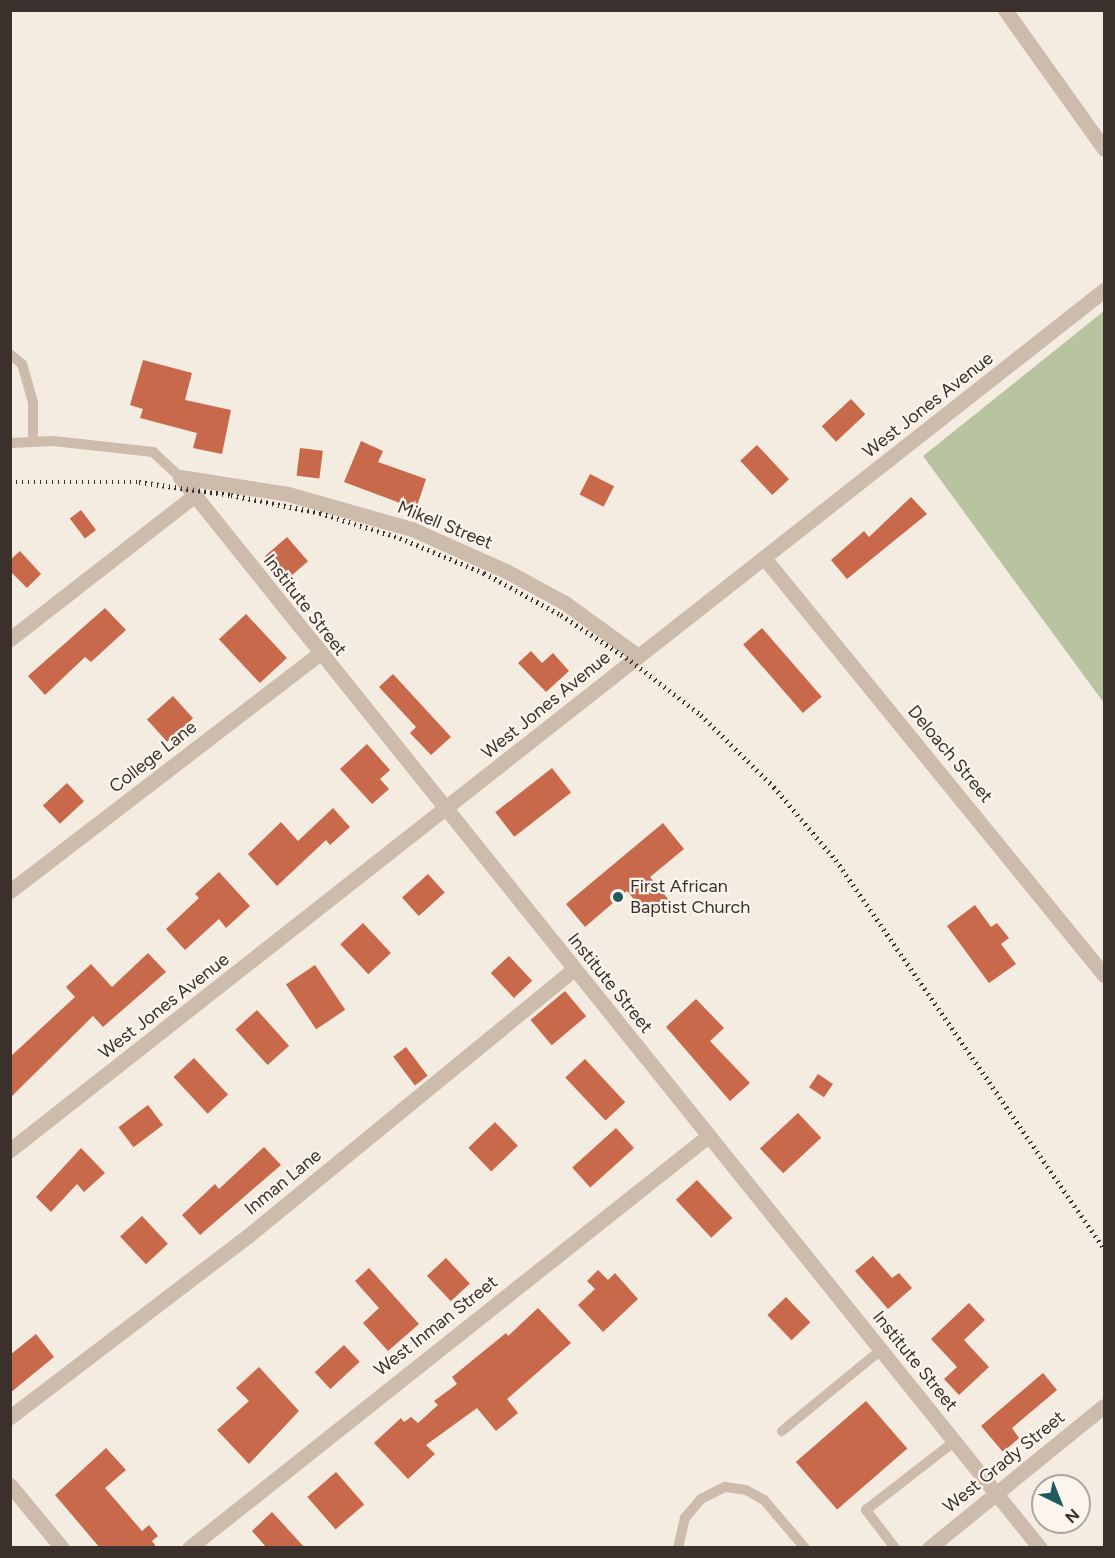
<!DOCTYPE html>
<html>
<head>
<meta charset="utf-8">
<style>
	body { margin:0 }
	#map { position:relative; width:1115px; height:1558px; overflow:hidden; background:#f4ebe1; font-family:Figtree,sans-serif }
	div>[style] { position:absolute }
	.green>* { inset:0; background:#b8c4a0 }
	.building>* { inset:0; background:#c8694b; transform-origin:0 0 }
	.service>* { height:10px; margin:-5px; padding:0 5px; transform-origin:5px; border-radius:5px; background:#cdbbac }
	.minor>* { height:15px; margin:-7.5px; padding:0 7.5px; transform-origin:7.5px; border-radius:7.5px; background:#cdbbac }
	.tertiary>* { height:15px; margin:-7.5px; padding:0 7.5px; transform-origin:7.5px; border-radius:7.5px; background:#cdbbac }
	.rail>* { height:4.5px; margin-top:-2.25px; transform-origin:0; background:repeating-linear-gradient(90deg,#3b302b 0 1.5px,transparent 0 6px) }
	.dots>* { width:16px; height:16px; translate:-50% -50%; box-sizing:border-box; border:3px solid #fbf5ee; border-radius:50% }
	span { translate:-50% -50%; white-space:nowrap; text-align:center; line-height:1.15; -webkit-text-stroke:4.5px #fbf5ee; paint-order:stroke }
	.street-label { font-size:18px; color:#3b302b }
	.poi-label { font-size:18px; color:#3b302b }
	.left { translate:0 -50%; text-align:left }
	.frame { position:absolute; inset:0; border:12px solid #3b302b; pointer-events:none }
	.north { position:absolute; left:1031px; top:1474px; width:60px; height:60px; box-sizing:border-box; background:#fbf5ee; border:2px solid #aea6a0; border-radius:50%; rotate:137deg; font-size:16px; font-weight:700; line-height:24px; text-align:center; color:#3b302b }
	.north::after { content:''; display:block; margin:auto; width:21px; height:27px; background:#1f5a5e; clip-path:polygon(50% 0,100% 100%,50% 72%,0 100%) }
</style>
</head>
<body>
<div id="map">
	<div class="green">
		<div style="clip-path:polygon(1104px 311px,1104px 703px,923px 456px)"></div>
	</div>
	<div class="building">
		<div style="clip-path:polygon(143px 360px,192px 373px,185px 400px,231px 410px,222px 454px,193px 448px,197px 433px,140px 418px,143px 409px,130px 405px)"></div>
		<div style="left:851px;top:399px;width:21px;height:40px;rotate:47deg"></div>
		<div style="clip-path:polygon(361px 441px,383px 451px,378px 462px,426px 479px,416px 509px,344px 482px)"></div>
		<div style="left:757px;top:445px;width:47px;height:23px;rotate:47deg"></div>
		<div style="left:300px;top:448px;width:23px;height:28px;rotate:7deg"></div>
		<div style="left:590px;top:474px;width:27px;height:23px;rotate:27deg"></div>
		<div style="clip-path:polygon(911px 497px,927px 514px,847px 579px,831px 560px,864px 531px,869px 537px)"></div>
		<div style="left:81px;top:510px;width:25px;height:14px;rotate:53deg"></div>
		<div style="left:287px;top:537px;width:32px;height:29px;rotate:49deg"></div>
		<div style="clip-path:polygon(20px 551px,41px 574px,27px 588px,10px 571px,10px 560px)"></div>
		<div style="clip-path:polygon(105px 608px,126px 630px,91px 662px,85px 657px,45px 695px,28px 676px)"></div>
		<div style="left:246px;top:614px;width:60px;height:37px;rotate:47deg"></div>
		<div style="left:762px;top:628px;width:91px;height:25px;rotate:49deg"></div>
		<div style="clip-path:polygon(531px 651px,542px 663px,553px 653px,569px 671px,546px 692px,518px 663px)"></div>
		<div style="clip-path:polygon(393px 674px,451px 737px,431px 755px,410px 733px,416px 727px,379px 687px)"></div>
		<div style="left:173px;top:696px;width:30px;height:35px;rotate:48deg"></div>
		<div style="clip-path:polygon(367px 744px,390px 770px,380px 779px,389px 789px,372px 804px,340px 769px)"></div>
		<div style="left:552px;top:768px;width:31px;height:72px;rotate:52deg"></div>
		<div style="left:67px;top:783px;width:25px;height:33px;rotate:47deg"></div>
		<div style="clip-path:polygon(333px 808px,350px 827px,330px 845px,326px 840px,277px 886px,248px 854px,281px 822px,298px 841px)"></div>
		<div style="clip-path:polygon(663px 823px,684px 849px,650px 877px,668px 899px,648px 916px,627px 891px,585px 927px,566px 904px)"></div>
		<div style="clip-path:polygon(219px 872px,250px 906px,226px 928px,219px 919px,185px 950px,166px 929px,199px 898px,195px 894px)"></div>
		<div style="left:428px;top:874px;width:25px;height:35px;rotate:48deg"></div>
		<div style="clip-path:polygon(975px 905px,991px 927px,997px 923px,1009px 938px,1001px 944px,1016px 964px,989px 983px,947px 926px)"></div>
		<div style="left:363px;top:923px;width:41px;height:31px;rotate:47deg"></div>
		<div style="clip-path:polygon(148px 953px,166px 972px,103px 1027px,93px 1016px,10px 1098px,10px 1057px,75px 997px,66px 987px,91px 964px,112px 987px)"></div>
		<div style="left:509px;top:956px;width:34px;height:25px;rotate:47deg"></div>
		<div style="left:315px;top:965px;width:54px;height:35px;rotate:56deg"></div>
		<div style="left:565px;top:991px;width:33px;height:45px;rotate:50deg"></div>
		<div style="clip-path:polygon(696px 999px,724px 1028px,710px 1041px,750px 1083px,730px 1101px,666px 1027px)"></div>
		<div style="left:257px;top:1010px;width:48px;height:29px;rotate:48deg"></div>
		<div style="left:406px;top:1047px;width:36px;height:16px;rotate:53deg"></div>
		<div style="left:194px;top:1058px;width:50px;height:28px;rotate:47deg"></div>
		<div style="left:585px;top:1059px;width:59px;height:27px;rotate:47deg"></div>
		<div style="left:818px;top:1074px;width:18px;height:16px;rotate:34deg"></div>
		<div style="left:148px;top:1105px;width:25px;height:37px;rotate:53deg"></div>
		<div style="left:798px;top:1113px;width:34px;height:52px;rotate:47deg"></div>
		<div style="left:495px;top:1122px;width:33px;height:37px;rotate:46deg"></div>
		<div style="left:616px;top:1128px;width:27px;height:59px;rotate:48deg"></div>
		<div style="clip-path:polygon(264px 1147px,281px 1165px,200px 1235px,182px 1215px,215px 1184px,219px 1189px)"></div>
		<div style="clip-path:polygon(81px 1148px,105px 1173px,84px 1192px,77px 1184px,51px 1212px,36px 1197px)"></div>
		<div style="left:697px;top:1180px;width:52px;height:29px;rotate:47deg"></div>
		<div style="left:142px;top:1216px;width:38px;height:30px;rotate:47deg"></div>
		<div style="clip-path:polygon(873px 1256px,892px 1278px,899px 1273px,912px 1288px,888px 1309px,855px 1271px)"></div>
		<div style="left:446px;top:1258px;width:35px;height:26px;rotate:47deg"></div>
		<div style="clip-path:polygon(369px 1268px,419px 1324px,388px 1351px,363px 1323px,379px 1308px,355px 1281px)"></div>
		<div style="clip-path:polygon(598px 1270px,608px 1280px,615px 1273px,638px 1299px,603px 1332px,578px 1305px,595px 1289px,587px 1281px)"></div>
		<div style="left:786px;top:1297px;width:35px;height:26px;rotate:46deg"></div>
		<div style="clip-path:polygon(969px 1303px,985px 1320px,964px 1340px,989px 1367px,959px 1395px,944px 1379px,957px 1367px,931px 1339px)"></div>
		<div style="clip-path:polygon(538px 1308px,571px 1343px,507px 1399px,518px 1413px,496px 1431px,477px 1408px,426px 1445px,435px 1454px,408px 1479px,374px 1443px,401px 1418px,404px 1422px,411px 1417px,418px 1423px,438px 1405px,434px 1401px,457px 1384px,452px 1377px,506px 1333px,508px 1336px)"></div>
		<div style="clip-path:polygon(36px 1334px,54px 1357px,10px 1393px,10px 1355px)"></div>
		<div style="left:344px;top:1345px;width:23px;height:40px;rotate:47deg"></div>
		<div style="clip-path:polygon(259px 1367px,299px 1411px,249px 1464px,217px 1430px,249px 1401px,236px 1388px)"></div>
		<div style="clip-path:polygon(1043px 1373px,1057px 1390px,1012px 1428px,1019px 1438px,1003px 1452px,981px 1426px)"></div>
		<div style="left:866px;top:1401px;width:63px;height:93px;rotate:49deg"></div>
		<div style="clip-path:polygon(106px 1448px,126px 1470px,105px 1488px,142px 1531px,149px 1525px,158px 1536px,152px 1541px,157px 1548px,100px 1548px,55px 1495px)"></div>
		<div style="left:336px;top:1472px;width:43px;height:38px;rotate:49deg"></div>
		<div style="clip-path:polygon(272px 1512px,305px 1548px,267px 1548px,252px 1531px)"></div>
	</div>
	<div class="service">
		<div style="left:10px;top:354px;width:16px;rotate:40deg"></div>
		<div style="left:22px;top:364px;width:40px;rotate:74deg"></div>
		<div style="left:33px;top:402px;width:40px;rotate:90deg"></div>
		<div style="left:10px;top:443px;width:43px;rotate:-2.7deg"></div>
		<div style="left:53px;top:441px;width:101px;rotate:6.3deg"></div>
		<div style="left:153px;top:452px;width:37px;rotate:43deg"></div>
		<div style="left:782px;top:1431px;width:128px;rotate:-39.3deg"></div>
		<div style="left:678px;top:1548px;width:31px;rotate:-77deg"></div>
		<div style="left:685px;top:1518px;width:25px;rotate:-50deg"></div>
		<div style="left:701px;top:1499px;width:27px;rotate:-27deg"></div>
		<div style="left:725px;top:1487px;width:21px;rotate:8deg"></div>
		<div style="left:746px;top:1490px;width:21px;rotate:29deg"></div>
		<div style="left:764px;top:1500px;width:63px;rotate:49.5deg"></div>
		<div style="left:895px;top:1548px;width:48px;rotate:-127.3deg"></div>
		<div style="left:866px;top:1510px;width:113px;rotate:-37.8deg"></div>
	</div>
	<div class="minor">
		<div style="left:1005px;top:10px;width:171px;rotate:54.5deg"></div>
		<div style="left:180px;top:477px;width:1374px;rotate:51.24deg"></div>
		<div style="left:180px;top:477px;width:109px;rotate:8.9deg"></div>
		<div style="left:288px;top:494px;width:129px;rotate:15.8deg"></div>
		<div style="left:412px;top:529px;width:105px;rotate:24.1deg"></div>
		<div style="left:508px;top:572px;width:65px;rotate:28.5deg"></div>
		<div style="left:565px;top:603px;width:90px;rotate:36deg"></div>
		<div style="left:765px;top:559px;width:537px;rotate:50.82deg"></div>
		<div style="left:10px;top:639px;width:233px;rotate:-37.9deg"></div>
		<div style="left:10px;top:891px;width:389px;rotate:-37.5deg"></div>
		<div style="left:10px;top:1417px;width:300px;rotate:-37.3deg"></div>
		<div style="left:249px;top:1235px;width:420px;rotate:-39.3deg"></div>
		<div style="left:10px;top:1485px;width:82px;rotate:50.5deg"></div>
		<div style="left:189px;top:1548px;width:663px;rotate:-38.44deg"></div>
		<div style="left:929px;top:1548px;width:225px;rotate:-39.1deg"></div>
	</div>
	<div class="tertiary">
		<div style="left:10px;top:1150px;width:1392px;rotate:-38.17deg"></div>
	</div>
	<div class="rail">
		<div style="left:10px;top:482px;width:129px"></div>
		<div style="left:139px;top:482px;width:93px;rotate:8deg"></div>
		<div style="left:231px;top:495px;width:91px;rotate:11.4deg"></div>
		<div style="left:320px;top:513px;width:84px;rotate:17.4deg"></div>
		<div style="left:400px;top:538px;width:91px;rotate:22.6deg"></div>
		<div style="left:484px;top:573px;width:88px;rotate:28.6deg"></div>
		<div style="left:561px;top:615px;width:84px;rotate:33.3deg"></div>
		<div style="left:631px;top:661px;width:88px;rotate:37.6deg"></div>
		<div style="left:701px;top:715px;width:103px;rotate:44.6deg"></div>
		<div style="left:774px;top:787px;width:96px;rotate:49.7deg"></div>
		<div style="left:836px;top:860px;width:472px;rotate:55.4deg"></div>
	</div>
	<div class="dots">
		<div style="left:618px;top:897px;background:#1f5a5e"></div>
	</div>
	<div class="street-label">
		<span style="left:928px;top:405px;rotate:-38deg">West Jones Avenue</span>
		<span style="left:445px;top:525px;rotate:22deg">Mikell Street</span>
		<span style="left:305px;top:605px;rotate:52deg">Institute Street</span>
		<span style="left:546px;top:705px;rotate:-39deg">West Jones Avenue</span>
		<span style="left:950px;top:754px;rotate:50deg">Deloach Street</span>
		<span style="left:153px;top:757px;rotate:-38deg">College Lane</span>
		<span style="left:610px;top:983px;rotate:51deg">Institute Street</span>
		<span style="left:164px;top:1006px;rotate:-38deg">West Jones Avenue</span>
		<span style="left:283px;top:1182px;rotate:-39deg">Inman Lane</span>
		<span style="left:436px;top:1326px;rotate:-38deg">West Inman Street</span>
		<span style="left:915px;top:1361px;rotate:51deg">Institute Street</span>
		<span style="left:1004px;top:1462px;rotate:-39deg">West Grady Street</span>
	</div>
	<div class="poi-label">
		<span class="left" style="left:630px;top:897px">First African<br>Baptist Church</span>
	</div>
	<div class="frame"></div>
	<div class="north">N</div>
</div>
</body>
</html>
